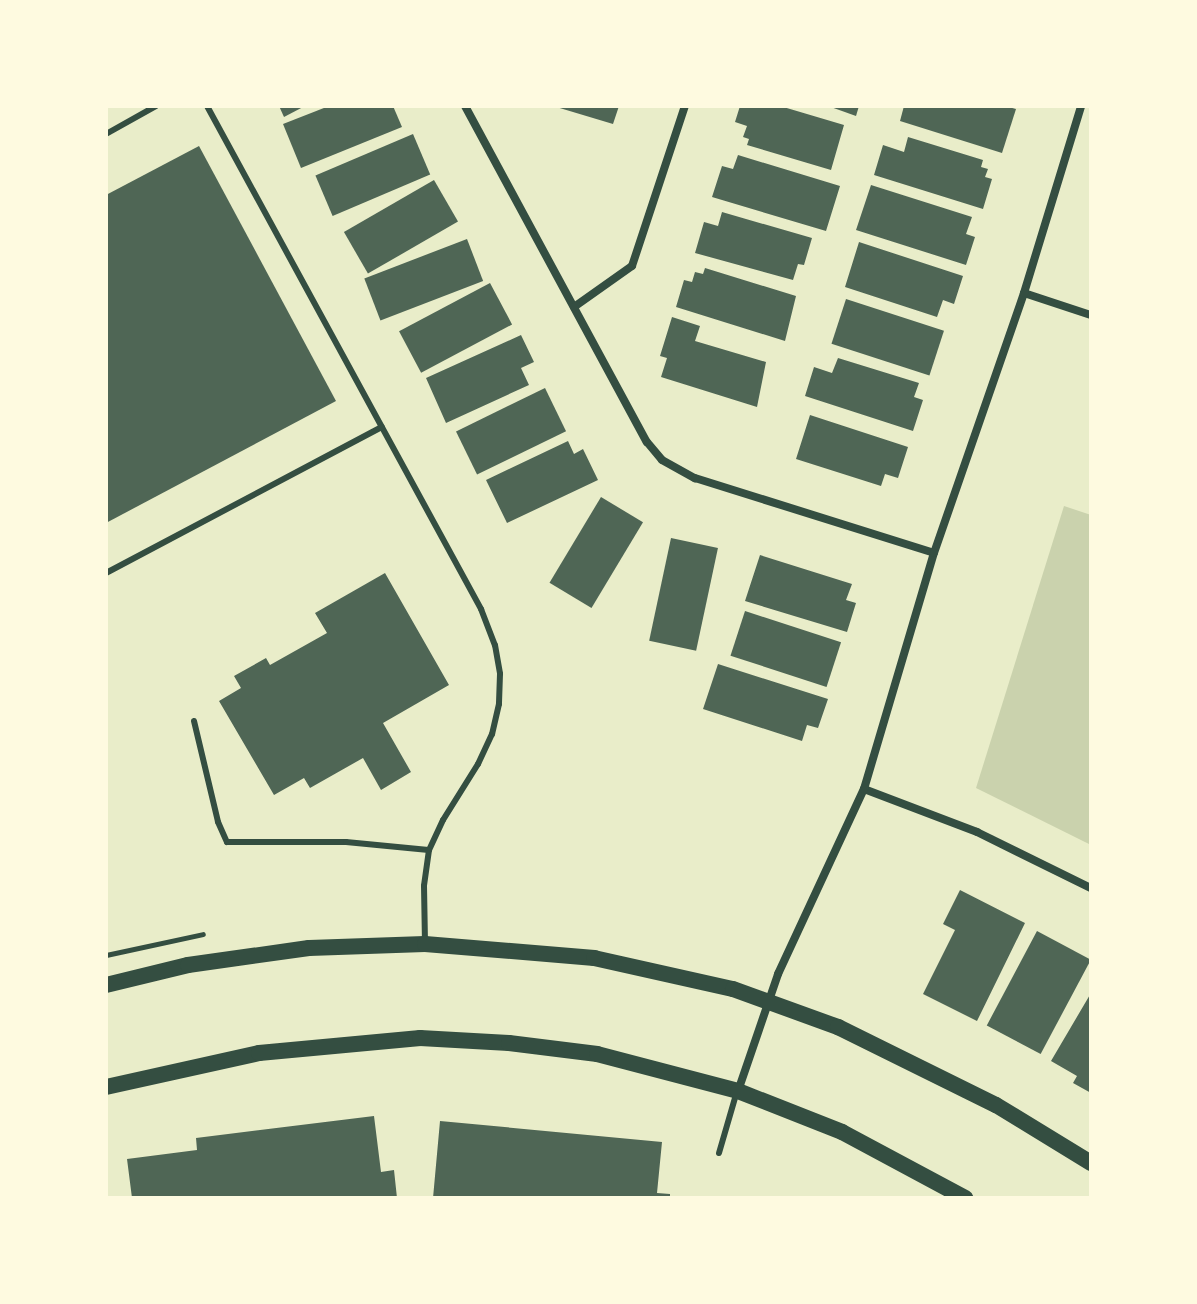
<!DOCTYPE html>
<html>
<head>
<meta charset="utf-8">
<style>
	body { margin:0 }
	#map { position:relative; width:1197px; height:1304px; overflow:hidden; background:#e9edc9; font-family:Karla,sans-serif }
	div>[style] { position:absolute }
	.green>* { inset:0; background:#cad2ad }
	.building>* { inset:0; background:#4f6655; transform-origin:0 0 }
	.path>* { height:5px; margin:-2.5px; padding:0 2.5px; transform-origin:2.5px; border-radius:2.5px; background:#344e41 }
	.service>* { height:6px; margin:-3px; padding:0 3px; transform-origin:3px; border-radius:3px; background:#344e41 }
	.minor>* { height:8px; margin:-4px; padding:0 4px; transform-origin:4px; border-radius:4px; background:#344e41 }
	.secondary>* { height:16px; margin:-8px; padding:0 8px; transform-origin:8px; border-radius:8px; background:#344e41 }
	span { translate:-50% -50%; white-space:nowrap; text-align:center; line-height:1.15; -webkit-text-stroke:6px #fefae0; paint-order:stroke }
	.frame { position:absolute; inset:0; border:108px solid #fefae0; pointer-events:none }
</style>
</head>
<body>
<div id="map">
	<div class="green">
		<div style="clip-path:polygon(1064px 506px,1091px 515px,1091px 845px,976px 788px)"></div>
	</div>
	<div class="building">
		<div style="clip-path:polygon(279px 106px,305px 106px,284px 117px)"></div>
		<div style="clip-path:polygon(329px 106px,393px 106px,402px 127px,301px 168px,283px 124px)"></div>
		<div style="clip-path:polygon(553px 106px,619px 106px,613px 124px)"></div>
		<div style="clip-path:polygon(740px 106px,780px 106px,844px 125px,831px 170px,747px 145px,749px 139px,743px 137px,747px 126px,735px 122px)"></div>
		<div style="clip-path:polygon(828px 106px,859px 106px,856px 116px)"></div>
		<div style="clip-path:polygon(904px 106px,1005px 106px,1016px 109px,1002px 153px,900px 121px)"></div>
		<div style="left:413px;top:134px;width:44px;height:106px;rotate:67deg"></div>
		<div style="clip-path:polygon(908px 137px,983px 160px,981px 167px,988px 169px,985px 177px,992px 179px,983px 209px,874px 175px,883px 145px,904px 152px)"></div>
		<div style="clip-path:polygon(199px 146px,336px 401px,106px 523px,106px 195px)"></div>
		<div style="clip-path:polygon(738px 155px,840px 186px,826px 231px,712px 197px,722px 166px,733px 169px)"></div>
		<div style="left:434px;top:180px;width:48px;height:104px;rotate:60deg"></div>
		<div style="clip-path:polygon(871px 185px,972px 217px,966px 234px,975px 237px,966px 265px,856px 230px)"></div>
		<div style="clip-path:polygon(722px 212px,812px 238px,804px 265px,798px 264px,793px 280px,695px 253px,704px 222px,718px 226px)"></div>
		<div style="left:467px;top:239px;width:45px;height:110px;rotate:69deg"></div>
		<div style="clip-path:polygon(859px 242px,963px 276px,954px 304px,943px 300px,937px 317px,845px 287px)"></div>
		<div style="clip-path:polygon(705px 268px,796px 296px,785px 341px,676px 307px,684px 280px,692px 282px,695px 272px,703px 274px)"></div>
		<div style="left:490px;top:283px;width:47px;height:103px;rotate:62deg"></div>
		<div style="left:846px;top:299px;width:103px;height:47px;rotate:18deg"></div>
		<div style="clip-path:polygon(672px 317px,700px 326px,695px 341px,766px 362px,757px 407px,661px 377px,667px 358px,660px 356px)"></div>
		<div style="clip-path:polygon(521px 335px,534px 362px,521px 368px,529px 385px,446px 423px,426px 378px)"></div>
		<div style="clip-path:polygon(838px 358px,919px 383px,914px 397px,923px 400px,913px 431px,805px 396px,814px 367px,832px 373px)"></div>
		<div style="left:545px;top:388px;width:48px;height:99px;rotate:64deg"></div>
		<div style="clip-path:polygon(810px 415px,908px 447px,898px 478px,885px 474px,881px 486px,796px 459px)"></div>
		<div style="clip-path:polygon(568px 441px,574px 454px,583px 449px,598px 480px,507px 523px,486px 480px)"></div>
		<div style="left:601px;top:497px;width:49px;height:100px;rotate:31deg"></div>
		<div style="left:671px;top:538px;width:48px;height:105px;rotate:12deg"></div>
		<div style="clip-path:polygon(760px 555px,852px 584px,846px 600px,856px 603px,847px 632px,745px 601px)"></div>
		<div style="clip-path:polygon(385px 573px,449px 685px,383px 723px,411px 772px,381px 790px,363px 758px,310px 788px,304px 778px,274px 795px,219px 701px,241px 688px,234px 676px,266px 658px,270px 665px,327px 633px,315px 613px)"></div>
		<div style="left:745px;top:611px;width:101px;height:47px;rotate:18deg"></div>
		<div style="clip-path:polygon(718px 664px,828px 699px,818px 728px,807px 725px,802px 741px,703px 709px)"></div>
		<div style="clip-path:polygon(960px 890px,1025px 923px,977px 1021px,923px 994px,955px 930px,943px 924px)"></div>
		<div style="left:1037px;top:931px;width:61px;height:107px;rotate:28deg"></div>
		<div style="clip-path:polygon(1091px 993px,1091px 1093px,1073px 1083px,1077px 1076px,1051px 1061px)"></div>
		<div style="clip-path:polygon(374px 1116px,381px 1172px,394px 1170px,397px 1198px,132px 1198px,127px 1159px,197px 1150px,196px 1138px)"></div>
		<div style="clip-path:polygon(440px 1121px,662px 1142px,657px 1193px,670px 1194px,670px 1198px,433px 1198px)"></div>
	</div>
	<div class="path">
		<div style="left:106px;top:955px;width:99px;rotate:-12.2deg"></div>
	</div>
	<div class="service">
		<div style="left:207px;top:106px;width:573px;rotate:61.42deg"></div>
		<div style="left:481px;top:609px;width:39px;rotate:69deg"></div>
		<div style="left:495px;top:645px;width:29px;rotate:80deg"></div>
		<div style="left:500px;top:674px;width:30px;rotate:92deg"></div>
		<div style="left:499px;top:704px;width:31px;rotate:103deg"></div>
		<div style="left:492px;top:734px;width:33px;rotate:115deg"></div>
		<div style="left:478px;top:764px;width:66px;rotate:122deg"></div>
		<div style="left:443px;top:820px;width:33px;rotate:115deg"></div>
		<div style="left:429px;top:850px;width:36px;rotate:98deg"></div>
		<div style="left:424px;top:886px;width:58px;rotate:89deg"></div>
		<div style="left:106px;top:134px;width:57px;rotate:-29.2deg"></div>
		<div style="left:106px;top:573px;width:312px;rotate:-27.9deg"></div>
		<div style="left:194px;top:721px;width:104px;rotate:76.6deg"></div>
		<div style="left:218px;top:822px;width:22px;rotate:66deg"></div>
		<div style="left:227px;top:842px;width:119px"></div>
		<div style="left:346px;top:842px;width:83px;rotate:5.5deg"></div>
		<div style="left:719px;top:1153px;width:65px;rotate:-73.8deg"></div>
	</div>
	<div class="minor">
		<div style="left:465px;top:106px;width:382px;rotate:61.6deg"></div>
		<div style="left:647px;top:442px;width:23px;rotate:50deg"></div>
		<div style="left:662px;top:460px;width:38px;rotate:29deg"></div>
		<div style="left:695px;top:478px;width:250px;rotate:17.4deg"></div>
		<div style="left:1024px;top:293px;width:71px;rotate:18.2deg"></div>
		<div style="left:574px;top:307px;width:71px;rotate:-35.3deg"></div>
		<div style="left:632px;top:266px;width:169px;rotate:-71.7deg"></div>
		<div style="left:864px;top:789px;width:121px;rotate:20.8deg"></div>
		<div style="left:977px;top:832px;width:127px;rotate:26.2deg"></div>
		<div style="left:738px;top:1091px;width:124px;rotate:-71.1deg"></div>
		<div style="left:778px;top:974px;width:204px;rotate:-65.1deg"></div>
		<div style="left:864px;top:789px;width:246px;rotate:-73.5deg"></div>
		<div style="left:934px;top:553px;width:275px;rotate:-70.9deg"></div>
		<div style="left:1024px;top:293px;width:195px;rotate:-73deg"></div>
	</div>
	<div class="secondary">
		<div style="left:106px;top:985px;width:84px;rotate:-13.7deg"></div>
		<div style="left:188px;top:965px;width:122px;rotate:-8deg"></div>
		<div style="left:309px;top:948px;width:116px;rotate:-2deg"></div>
		<div style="left:425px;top:944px;width:170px;rotate:4.7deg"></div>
		<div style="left:594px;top:958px;width:142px;rotate:12.6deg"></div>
		<div style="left:733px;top:989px;width:112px;rotate:19.9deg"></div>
		<div style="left:838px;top:1027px;width:176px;rotate:26.3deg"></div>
		<div style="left:996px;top:1105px;width:111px;rotate:31.4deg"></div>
		<div style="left:106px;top:1087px;width:157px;rotate:-12.5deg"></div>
		<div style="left:259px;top:1053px;width:162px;rotate:-5.3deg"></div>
		<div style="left:420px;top:1038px;width:89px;rotate:3.2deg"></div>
		<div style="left:509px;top:1043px;width:89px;rotate:7.1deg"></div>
		<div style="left:597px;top:1054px;width:146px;rotate:14.7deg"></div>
		<div style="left:738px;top:1091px;width:112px;rotate:21.5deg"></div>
		<div style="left:842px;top:1132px;width:140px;rotate:28.2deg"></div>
	</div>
	<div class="frame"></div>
</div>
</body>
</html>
